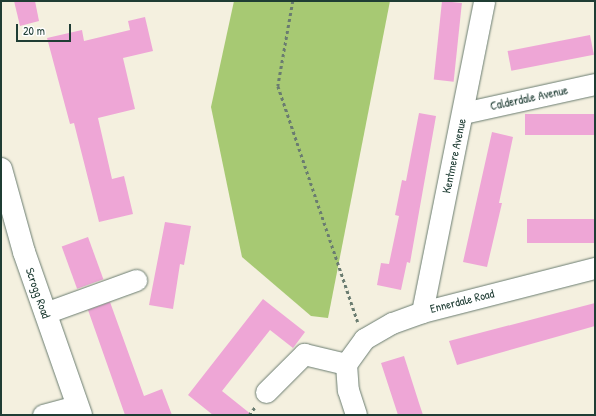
<!DOCTYPE html>
<html>
<head>
<meta charset="utf-8">
<style>
	body { margin:0 }
	#map { position:relative; width:596px; height:416px; overflow:hidden; background:#f4f0df; font-family:"Patrick Hand",sans-serif }
	div>[style] { position:absolute }
	.green>* { inset:0; background:#a7c973 }
	.building>* { inset:0; background:#eea6d6; transform-origin:0 0 }
	.path>* { height:2.5px; margin-top:-1.25px; transform-origin:0; background:repeating-linear-gradient(90deg,#6a7c70 0 3px,transparent 0 6px) }
	.roads { filter:drop-shadow(0 0 1px #6a7c70) drop-shadow(0 0 1px #6a7c70) }
	.street>* { height:21px; margin:-10.5px; padding:0 10.5px; transform-origin:10.5px; border-radius:10.5px; background:#fff }
	.secondary>* { height:22px; margin:-11px; padding:0 11px; transform-origin:11px; border-radius:11px; background:#fff }
	span { translate:-50% -50%; white-space:nowrap; text-align:center; line-height:1.15; -webkit-text-stroke:3.5px #fff; paint-order:stroke }
	.street-label { font-size:12px; color:#1f3d34 }
	.frame { position:absolute; inset:0; border:2px solid #1f3d34; pointer-events:none }
	.scale { position:absolute; left:16px; top:24px; width:55px; height:18px; box-sizing:border-box; border:2px solid #1f3d34; border-top:0; padding-left:5px; font-size:12px; line-height:14px; white-space:nowrap; color:#1f3d34; -webkit-text-stroke:3px #fff; paint-order:stroke }
</style>
</head>
<body>
<div id="map">
	<div class="green">
		<div style="clip-path:polygon(234px 1px,390px 1px,328px 318px,311px 316px,242px 257px,211px 107px)"></div>
	</div>
	<div class="building">
		<div style="clip-path:polygon(14px 1px,35px 1px,39px 21px,20px 26px)"></div>
		<div style="left:442px;top:1px;width:20px;height:79px;rotate:6deg"></div>
		<div style="clip-path:polygon(145px 17px,153px 51px,123px 58px,135px 109px,98px 118px,112px 179px,124px 176px,133px 214px,99px 222px,74px 123px,70px 124px,47px 38px,82px 30px,84px 41px,130px 30px,128px 21px)"></div>
		<div style="left:590px;top:35px;width:20px;height:84px;rotate:79deg"></div>
		<div style="clip-path:polygon(419px 113px,436px 116px,410px 263px,407px 262px,401px 290px,377px 285px,381px 263px,389px 264px,399px 216px,395px 215px,402px 180px,406px 181px)"></div>
		<div style="left:595px;top:114px;width:21px;height:70px;rotate:90deg"></div>
		<div style="clip-path:polygon(492px 132px,513px 137px,499px 203px,502px 203px,487px 267px,463px 262px)"></div>
		<div style="left:595px;top:219px;width:24px;height:68px;rotate:90deg"></div>
		<div style="clip-path:polygon(165px 222px,191px 226px,184px 265px,180px 264px,173px 309px,149px 305px)"></div>
		<div style="left:88px;top:237px;width:45px;height:28px;rotate:70deg"></div>
		<div style="clip-path:polygon(263px 299px,305px 332px,293px 348px,270px 330px,222px 391px,252px 415px,213px 415px,188px 395px)"></div>
		<div style="clip-path:polygon(110px 302px,144px 396px,162px 389px,172px 415px,125px 415px,88px 310px)"></div>
		<div style="clip-path:polygon(595px 303px,595px 326px,457px 365px,449px 341px)"></div>
		<div style="clip-path:polygon(404px 356px,419px 403px,423px 415px,398px 415px,381px 363px)"></div>
	</div>
	<div class="path">
		<div style="left:293px;top:1px;width:86px;rotate:100deg"></div>
		<div style="left:278px;top:86px;width:249px;rotate:71.3deg"></div>
		<div style="left:249px;top:415px;width:10px;rotate:-53deg"></div>
	</div>
	<div class="roads">
		<div class="street">
			<div style="left:463px;top:113px;width:135px;rotate:-12.4deg"></div>
			<div style="left:422px;top:312px;width:317px;rotate:-78.7deg"></div>
			<div style="left:45px;top:313px;width:97px;rotate:-19.9deg"></div>
			<div style="left:346px;top:364px;width:31px;rotate:-54deg"></div>
			<div style="left:364px;top:339px;width:32px;rotate:-30deg"></div>
			<div style="left:392px;top:323px;width:32px;rotate:-20deg"></div>
			<div style="left:422px;top:312px;width:179px;rotate:-14.3deg"></div>
			<div style="left:346px;top:364px;width:26px;rotate:86deg"></div>
			<div style="left:348px;top:390px;width:26px;rotate:72deg"></div>
			<div style="left:266px;top:392px;width:54px;rotate:-45deg"></div>
			<div style="left:304px;top:354px;width:43px;rotate:13.4deg"></div>
			<div style="left:43px;top:415px;width:35px;rotate:-15deg"></div>
		</div>
		<div class="secondary">
			<div style="left:1px;top:169px;width:86px;rotate:74.5deg"></div>
			<div style="left:24px;top:252px;width:173px;rotate:70.7deg"></div>
		</div>
	</div>
	<div class="street-label">
		<span style="left:529px;top:98px;rotate:-12deg">Calderdale Avenue</span>
		<span style="left:454px;top:156px;rotate:-78deg">Kentmere Avenue</span>
		<span style="left:38px;top:293px;rotate:71deg">Scrogg Road</span>
		<span style="left:462px;top:301px;rotate:-14deg">Ennerdale Road</span>
	</div>
	<div class="frame"></div>
	<div class="scale">20 m</div>
</div>
</body>
</html>
